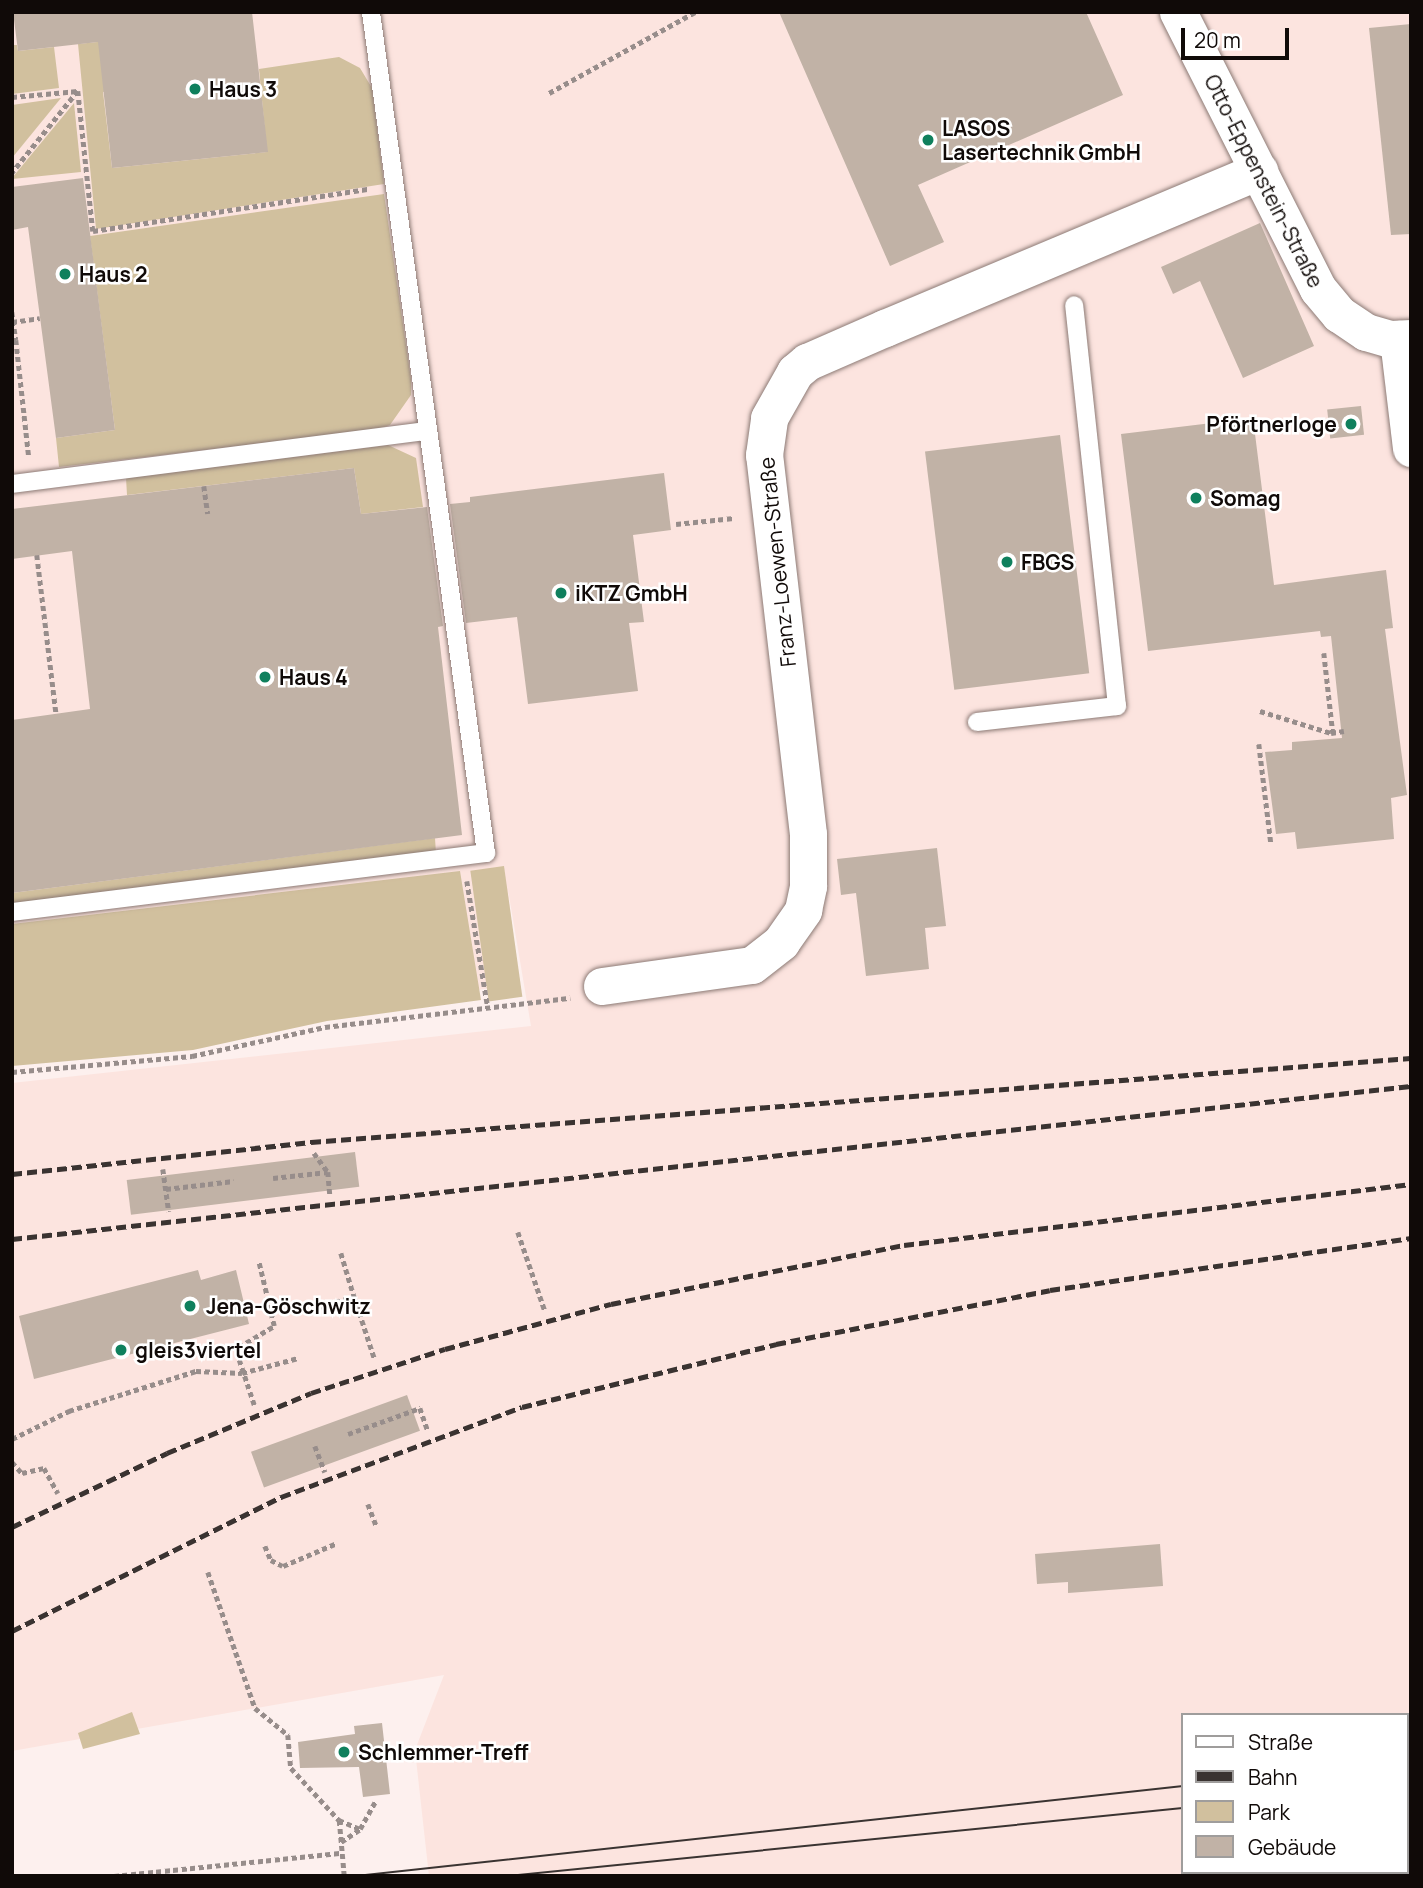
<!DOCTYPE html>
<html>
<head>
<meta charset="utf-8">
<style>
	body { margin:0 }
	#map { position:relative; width:1423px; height:1888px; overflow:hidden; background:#fdf0ee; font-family:Manrope,sans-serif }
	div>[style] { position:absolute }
	.built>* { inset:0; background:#fce4df }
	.green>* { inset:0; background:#d1c09e; transform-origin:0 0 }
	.building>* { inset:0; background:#c1b2a6; transform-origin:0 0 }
	.path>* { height:4.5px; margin-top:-2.25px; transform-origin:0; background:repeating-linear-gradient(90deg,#978d8b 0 5px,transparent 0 8.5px) }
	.roads { filter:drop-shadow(0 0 2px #8c7a75) drop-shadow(0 0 2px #8c7a75) }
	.service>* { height:18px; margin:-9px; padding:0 9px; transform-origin:9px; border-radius:9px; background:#fff }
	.minor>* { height:37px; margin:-18.5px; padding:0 18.5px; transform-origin:18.5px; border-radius:18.5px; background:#fff }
	.tram>* { height:2px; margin:-1px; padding:0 1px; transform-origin:1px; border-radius:1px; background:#3a3331 }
	.rail>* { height:5px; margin-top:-2.5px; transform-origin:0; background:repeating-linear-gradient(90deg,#3a3331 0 10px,transparent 0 15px) }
	.dots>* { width:19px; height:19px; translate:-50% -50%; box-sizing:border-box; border:4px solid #fff; border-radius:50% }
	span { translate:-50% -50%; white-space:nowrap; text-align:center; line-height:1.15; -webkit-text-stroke:5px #fff; paint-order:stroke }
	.poi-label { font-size:21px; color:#100a08; font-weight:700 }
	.left { translate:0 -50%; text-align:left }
	.right { translate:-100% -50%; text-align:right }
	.street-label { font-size:21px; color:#100a08 }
	.frame { position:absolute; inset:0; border:14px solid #100a08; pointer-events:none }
	.legend { position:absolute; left:1181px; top:1713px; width:228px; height:161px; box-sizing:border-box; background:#fff; border:2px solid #9f9d9c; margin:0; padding:9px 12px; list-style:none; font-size:21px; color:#100a08 }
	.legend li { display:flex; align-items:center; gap:14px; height:35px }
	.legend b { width:35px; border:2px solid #9f9d9c }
	.scale { position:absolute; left:1181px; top:28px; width:108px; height:32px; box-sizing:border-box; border:4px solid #100a08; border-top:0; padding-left:9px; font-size:21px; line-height:24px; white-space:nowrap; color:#100a08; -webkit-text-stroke:5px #fff; paint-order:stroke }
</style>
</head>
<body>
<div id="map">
	<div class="built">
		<div style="clip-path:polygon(evenodd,12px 12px,1411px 12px,1411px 1876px,429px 1876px,415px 1750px,444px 1675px,12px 1751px,12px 1083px,531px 1026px,508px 890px,518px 984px,12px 1058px,12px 12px,1183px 1715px,1407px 1715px,1407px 1872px,1183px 1872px,1183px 1715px)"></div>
	</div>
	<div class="green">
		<div style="clip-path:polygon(136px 38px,156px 86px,103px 92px,112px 168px,267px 152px,259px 69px,339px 57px,360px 68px,372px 88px,384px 184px,96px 229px,78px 44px)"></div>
		<div style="clip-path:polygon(12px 45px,17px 45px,18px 51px,54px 47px,59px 88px,12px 94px)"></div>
		<div style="clip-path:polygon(61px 98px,12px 158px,12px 105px)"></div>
		<div style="clip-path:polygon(74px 103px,81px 172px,12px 179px,12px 178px)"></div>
		<div style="clip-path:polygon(384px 194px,411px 379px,411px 395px,390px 425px,375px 430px,59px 467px,56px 438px,115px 430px,90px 236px)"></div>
		<div style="clip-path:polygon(388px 445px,416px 458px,423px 507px,361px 514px,354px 468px,127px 495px,126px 478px)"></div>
		<div style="clip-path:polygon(435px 838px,436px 854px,12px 905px,12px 893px)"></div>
		<div style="left:504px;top:866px;width:132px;height:34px;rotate:82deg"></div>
		<div style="clip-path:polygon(460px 871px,481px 1000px,327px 1021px,193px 1050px,12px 1066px,12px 924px)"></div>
		<div style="clip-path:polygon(132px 1712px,140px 1734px,83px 1749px,78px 1733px)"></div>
	</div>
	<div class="building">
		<div style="clip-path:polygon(13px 12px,252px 12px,268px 152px,112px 168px,98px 42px,18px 51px)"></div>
		<div style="clip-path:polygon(779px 12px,1086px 12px,1123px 95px,918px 185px,944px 242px,890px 266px)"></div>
		<div style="clip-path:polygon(1411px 24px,1411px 234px,1391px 235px,1369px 28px)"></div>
		<div style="clip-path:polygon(83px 178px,115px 430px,56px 438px,28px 227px,12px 230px,12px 187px)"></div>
		<div style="clip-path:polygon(1260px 223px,1314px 346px,1243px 378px,1200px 281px,1173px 294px,1161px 267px)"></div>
		<div style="left:1361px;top:406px;width:29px;height:34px;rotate:84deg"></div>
		<div style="clip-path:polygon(1253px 418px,1274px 585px,1386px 570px,1393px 628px,1385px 629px,1407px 795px,1391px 798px,1394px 839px,1297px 849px,1295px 832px,1276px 834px,1265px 752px,1292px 750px,1292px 742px,1342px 738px,1331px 636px,1321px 637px,1320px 631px,1148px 651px,1121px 434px)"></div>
		<div style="left:1060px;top:435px;width:240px;height:136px;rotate:83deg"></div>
		<div style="clip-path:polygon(354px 468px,361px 514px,427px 507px,443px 626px,438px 627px,462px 835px,12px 893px,12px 720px,90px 709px,72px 551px,12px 559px,12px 509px)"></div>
		<div style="clip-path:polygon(664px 473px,671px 530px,633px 535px,644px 622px,629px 623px,638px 691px,528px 704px,517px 617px,466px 623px,450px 504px,470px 502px,470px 497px)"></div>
		<div style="clip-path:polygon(937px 848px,946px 926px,925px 928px,929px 969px,866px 976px,856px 893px,841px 895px,837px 859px)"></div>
		<div style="left:355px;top:1152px;width:35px;height:230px;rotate:83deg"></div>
		<div style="clip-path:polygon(198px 1270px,201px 1280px,236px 1270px,249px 1324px,34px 1379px,19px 1316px)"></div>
		<div style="left:407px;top:1395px;width:38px;height:166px;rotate:70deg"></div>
		<div style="clip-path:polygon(1160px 1544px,1163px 1586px,1068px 1593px,1068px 1582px,1037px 1584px,1035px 1554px)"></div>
		<div style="clip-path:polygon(382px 1723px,390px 1794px,363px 1797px,359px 1767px,300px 1768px,298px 1742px,355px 1734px,354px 1726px)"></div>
	</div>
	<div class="path">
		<div style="left:78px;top:91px;width:141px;rotate:83.9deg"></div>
		<div style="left:93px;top:231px;width:279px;rotate:-8.7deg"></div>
		<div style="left:549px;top:93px;width:167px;rotate:-29deg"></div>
		<div style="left:12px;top:97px;width:66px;rotate:-5.2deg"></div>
		<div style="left:78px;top:91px;width:105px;rotate:128.8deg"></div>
		<div style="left:12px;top:312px;width:28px;rotate:82deg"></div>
		<div style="left:12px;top:322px;width:28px;rotate:-8deg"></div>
		<div style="left:12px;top:340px;width:4px"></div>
		<div style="left:16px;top:340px;width:118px;rotate:83.7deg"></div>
		<div style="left:204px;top:486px;width:28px;rotate:82deg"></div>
		<div style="left:676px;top:524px;width:58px;rotate:-5.9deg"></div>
		<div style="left:37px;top:555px;width:159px;rotate:83.1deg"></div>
		<div style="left:1324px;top:653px;width:81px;rotate:83.6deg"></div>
		<div style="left:1260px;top:711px;width:74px;rotate:17.2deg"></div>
		<div style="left:1331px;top:733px;width:13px;rotate:-9deg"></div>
		<div style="left:1259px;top:744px;width:100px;rotate:83.1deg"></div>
		<div style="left:467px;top:881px;width:129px;rotate:80.6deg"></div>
		<div style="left:12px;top:1072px;width:181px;rotate:-5.1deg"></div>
		<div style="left:192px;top:1056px;width:136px;rotate:-12.3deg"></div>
		<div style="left:325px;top:1027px;width:247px;rotate:-6.8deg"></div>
		<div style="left:314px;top:1153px;width:24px;rotate:54deg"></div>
		<div style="left:328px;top:1172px;width:22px;rotate:85deg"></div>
		<div style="left:163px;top:1169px;width:43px;rotate:82.1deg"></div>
		<div style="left:273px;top:1178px;width:55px;rotate:-6.2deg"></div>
		<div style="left:166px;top:1189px;width:68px;rotate:-6.7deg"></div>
		<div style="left:518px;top:1232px;width:83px;rotate:71.1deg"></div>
		<div style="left:341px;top:1253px;width:45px;rotate:73.2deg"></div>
		<div style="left:319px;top:1307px;width:37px;rotate:-17deg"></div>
		<div style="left:354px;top:1296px;width:67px;rotate:71.8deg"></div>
		<div style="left:254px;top:1405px;width:51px;rotate:-108.4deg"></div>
		<div style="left:238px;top:1357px;width:10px;rotate:-84deg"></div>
		<div style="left:239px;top:1347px;width:41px;rotate:-31deg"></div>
		<div style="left:274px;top:1326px;width:65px;rotate:-103.4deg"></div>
		<div style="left:348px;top:1434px;width:77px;rotate:-19.9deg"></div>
		<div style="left:420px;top:1408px;width:24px;rotate:71deg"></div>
		<div style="left:12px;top:1439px;width:64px;rotate:-26.2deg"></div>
		<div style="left:69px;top:1411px;width:133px;rotate:-17.5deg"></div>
		<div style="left:196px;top:1371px;width:46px;rotate:2.5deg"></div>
		<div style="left:242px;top:1373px;width:58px;rotate:-15deg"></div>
		<div style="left:315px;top:1446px;width:28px;rotate:69deg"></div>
		<div style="left:12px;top:1462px;width:15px;rotate:48deg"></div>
		<div style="left:22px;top:1473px;width:23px;rotate:-13deg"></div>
		<div style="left:44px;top:1468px;width:29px;rotate:61deg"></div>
		<div style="left:368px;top:1504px;width:25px;rotate:69deg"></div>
		<div style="left:265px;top:1546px;width:15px;rotate:67deg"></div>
		<div style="left:271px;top:1560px;width:13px;rotate:27deg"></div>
		<div style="left:283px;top:1566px;width:59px;rotate:-23.1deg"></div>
		<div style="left:208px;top:1572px;width:144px;rotate:70.9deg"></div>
		<div style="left:255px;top:1708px;width:43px;rotate:39.3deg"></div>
		<div style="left:288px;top:1735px;width:33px;rotate:85deg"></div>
		<div style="left:291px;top:1768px;width:71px;rotate:47.3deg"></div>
		<div style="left:341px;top:1842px;width:23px;rotate:-34deg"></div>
		<div style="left:360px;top:1829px;width:31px;rotate:-61deg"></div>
		<div style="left:114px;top:1876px;width:229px;rotate:-5.8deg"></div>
		<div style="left:344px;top:1876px;width:56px;rotate:-95.1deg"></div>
		<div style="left:339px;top:1820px;width:23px;rotate:23deg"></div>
	</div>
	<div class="roads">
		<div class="service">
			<div style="left:12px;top:484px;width:417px;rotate:-7.3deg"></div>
			<div style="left:977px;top:722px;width:141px;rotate:-6.5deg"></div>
			<div style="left:1117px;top:706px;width:403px;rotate:-96.1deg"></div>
			<div style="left:12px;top:912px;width:478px;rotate:-7.1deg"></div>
			<div style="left:486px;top:853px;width:849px;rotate:-97.79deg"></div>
		</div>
		<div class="minor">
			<div style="left:1178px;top:12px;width:310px;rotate:63.2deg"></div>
			<div style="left:1318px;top:289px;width:33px;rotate:50deg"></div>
			<div style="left:1339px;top:314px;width:32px;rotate:34deg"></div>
			<div style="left:1366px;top:332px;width:26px;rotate:16deg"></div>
			<div style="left:1391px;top:339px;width:20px;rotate:-3deg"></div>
			<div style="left:1398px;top:339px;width:110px;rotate:83.2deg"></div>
			<div style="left:602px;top:986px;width:151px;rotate:-8deg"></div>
			<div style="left:752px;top:965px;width:37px;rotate:-38deg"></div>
			<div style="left:781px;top:942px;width:39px;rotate:-55deg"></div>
			<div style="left:803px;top:910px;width:25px;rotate:-78deg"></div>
			<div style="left:808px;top:886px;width:52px;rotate:-90deg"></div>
			<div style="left:808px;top:834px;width:382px;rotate:-96.6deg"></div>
			<div style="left:764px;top:455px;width:37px;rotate:-82deg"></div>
			<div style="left:769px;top:418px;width:53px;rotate:-60.5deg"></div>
			<div style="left:795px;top:372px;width:16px;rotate:-40deg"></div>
			<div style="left:807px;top:362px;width:85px;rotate:-23.6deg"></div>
			<div style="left:885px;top:328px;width:406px;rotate:-22.8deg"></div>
		</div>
	</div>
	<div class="tram">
		<div style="left:1407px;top:1763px;width:4px;rotate:-14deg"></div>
		<div style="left:1407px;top:1784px;width:4px"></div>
		<div style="left:356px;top:1876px;width:832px;rotate:-6.21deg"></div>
		<div style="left:507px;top:1876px;width:679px;rotate:-5.74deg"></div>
	</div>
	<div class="rail">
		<div style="left:12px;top:1174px;width:301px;rotate:-6.1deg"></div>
		<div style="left:311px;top:1142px;width:1103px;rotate:-4.37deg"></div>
		<div style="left:12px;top:1239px;width:1407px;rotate:-6.24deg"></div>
		<div style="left:12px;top:1527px;width:172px;rotate:-25.5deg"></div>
		<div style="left:167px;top:1453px;width:156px;rotate:-22.6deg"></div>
		<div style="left:311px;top:1393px;width:141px;rotate:-18.2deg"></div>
		<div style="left:445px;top:1349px;width:172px;rotate:-15.2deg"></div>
		<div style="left:611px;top:1304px;width:299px;rotate:-11.4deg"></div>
		<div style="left:904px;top:1245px;width:511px;rotate:-6.86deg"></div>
		<div style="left:12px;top:1631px;width:301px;rotate:-26.5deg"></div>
		<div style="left:281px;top:1497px;width:257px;rotate:-20.5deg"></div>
		<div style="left:522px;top:1407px;width:262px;rotate:-13.9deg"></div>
		<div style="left:776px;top:1344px;width:279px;rotate:-11.1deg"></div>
		<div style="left:1050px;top:1290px;width:365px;rotate:-8.2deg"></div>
	</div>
	<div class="dots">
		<div style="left:195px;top:89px;background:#0f805d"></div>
		<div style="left:928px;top:140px;background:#0f805d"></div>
		<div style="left:65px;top:274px;background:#0f805d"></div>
		<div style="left:1351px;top:424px;background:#0f805d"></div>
		<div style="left:1196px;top:498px;background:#0f805d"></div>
		<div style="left:1007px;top:562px;background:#0f805d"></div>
		<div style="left:561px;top:593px;background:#0f805d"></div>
		<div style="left:265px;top:677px;background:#0f805d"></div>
		<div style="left:190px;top:1306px;background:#0f805d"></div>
		<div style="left:121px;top:1350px;background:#0f805d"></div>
		<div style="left:344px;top:1752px;background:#0f805d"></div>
	</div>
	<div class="poi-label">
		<span class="left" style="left:209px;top:89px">Haus 3</span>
		<span class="left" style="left:942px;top:140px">LASOS<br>Lasertechnik GmbH</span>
		<span class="left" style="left:79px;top:274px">Haus 2</span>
		<span class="right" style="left:1337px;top:424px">Pförtnerloge</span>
		<span class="left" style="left:1210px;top:498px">Somag</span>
		<span class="left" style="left:1021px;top:562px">FBGS</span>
		<span class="left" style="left:575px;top:593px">iKTZ GmbH</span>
		<span class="left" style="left:279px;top:677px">Haus 4</span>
		<span class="left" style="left:206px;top:1306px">Jena-Göschwitz</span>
		<span class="left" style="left:135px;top:1350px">gleis3viertel</span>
		<span class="left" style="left:358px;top:1752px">Schlemmer-Treff</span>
	</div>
	<div class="street-label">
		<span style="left:1264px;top:181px;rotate:63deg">Otto-Eppenstein-Straße</span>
		<span style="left:777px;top:562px;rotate:-96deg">Franz-Loewen-Straße</span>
	</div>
	<div class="frame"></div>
	<ul class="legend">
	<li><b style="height:9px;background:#fff"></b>Straße</li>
	<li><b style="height:9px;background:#3a3331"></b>Bahn</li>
	<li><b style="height:19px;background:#d1c09e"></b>Park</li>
	<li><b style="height:19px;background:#c1b2a6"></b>Gebäude</li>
	</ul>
	<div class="scale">20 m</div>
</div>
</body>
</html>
